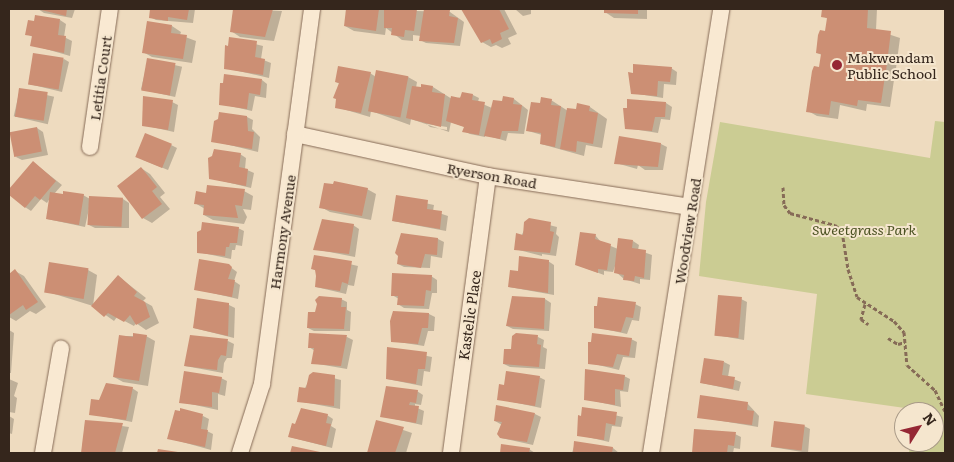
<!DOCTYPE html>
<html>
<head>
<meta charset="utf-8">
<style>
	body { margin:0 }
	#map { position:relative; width:954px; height:462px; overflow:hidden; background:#eedbbf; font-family:Literata,serif }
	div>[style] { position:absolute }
	.green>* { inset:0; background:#cbcc93 }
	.shadow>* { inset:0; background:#0003; transform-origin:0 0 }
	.building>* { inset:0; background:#cc8f74; transform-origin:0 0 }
	.path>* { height:3px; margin-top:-1.5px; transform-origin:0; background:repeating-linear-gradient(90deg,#866b57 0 4px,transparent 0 6.5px) }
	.roads { filter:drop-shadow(0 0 1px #866b57) drop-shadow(0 0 1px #866b57) }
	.minor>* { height:16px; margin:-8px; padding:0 8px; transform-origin:8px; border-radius:8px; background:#f9e9d2 }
	.dots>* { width:14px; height:14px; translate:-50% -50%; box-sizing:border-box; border:2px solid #f5e6ce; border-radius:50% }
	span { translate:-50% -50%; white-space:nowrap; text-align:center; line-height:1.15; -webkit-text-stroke:4px #f5e6ce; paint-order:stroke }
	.poi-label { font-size:14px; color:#35261c }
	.left { translate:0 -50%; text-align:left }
	.street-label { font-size:14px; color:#35261c }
	.park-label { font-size:14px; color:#4b5222; font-style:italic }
	.frame { position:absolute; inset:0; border:10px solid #35261c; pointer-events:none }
	.north { position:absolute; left:894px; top:402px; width:50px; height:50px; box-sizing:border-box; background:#f5e6ce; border:1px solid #a89987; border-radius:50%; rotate:54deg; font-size:14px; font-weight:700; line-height:20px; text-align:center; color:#35261c }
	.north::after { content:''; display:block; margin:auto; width:18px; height:22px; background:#952734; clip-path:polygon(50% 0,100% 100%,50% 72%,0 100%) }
</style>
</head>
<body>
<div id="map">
	<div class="green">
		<div style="clip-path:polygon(935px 121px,945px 122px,945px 453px,909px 453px,910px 442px,934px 442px,934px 412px,913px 412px,912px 409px,806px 394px,817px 294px,699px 276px,706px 202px,720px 122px,930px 158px)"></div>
	</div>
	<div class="shadow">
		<div style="clip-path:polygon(38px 9px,75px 9px,72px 18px,44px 13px)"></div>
		<div style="clip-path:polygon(152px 9px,195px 9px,193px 23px,156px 20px,150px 17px)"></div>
		<div style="clip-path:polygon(234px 9px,282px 11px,274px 41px,240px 37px,231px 31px)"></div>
		<div style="clip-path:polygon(352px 9px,450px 12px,464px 22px,460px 46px,426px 43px,420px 40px,421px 36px,413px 35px,413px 41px,402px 40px,386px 28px,385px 35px,354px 31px,345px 26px)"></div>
		<div style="clip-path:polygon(462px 9px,504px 9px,517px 34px,508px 38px,511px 44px,502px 48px,496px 45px,491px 47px,482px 42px)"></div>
		<div style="clip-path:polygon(515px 9px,531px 9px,531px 14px,523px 16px)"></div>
		<div style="clip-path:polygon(605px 9px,647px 9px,647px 19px,614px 18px,605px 12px)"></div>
		<div style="clip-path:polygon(824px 9px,877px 9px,876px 30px,900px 38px,895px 76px,897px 80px,894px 80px,890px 107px,867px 104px,866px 111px,840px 105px,838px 119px,817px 116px,808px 111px,820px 68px,822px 55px,817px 53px,826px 32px,828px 19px,823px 16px)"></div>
		<div style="clip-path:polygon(60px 20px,66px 24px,64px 37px,72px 41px,70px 56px,32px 45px,33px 37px,27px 34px)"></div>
		<div style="clip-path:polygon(172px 26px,181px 32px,180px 35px,196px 41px,192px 63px,152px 57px,143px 52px)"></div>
		<div style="clip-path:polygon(230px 38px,263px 46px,261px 59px,271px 63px,269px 78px,225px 68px)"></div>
		<div style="clip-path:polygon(64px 59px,69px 62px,62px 92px,29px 84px)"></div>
		<div style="left:148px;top:59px;width:35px;height:31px;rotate:13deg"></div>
		<div style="clip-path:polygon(671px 68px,677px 72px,676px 85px,664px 84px,663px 98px,632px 93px)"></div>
		<div style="clip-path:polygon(evenodd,370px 73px,376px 77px,408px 77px,417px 82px,416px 88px,433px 87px,452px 99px,473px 95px,479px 98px,478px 102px,492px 108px,503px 103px,504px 97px,514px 99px,528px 110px,524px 134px,508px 133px,506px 141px,485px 135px,485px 137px,470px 134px,464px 131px,465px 127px,451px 122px,449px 132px,411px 119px,410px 125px,371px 111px,370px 117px,336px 107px,340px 84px,336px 82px,370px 73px,427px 124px,447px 127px,447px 130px,430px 127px,427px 124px)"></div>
		<div style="clip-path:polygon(262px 80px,267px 84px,266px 98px,255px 96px,252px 111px,221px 104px)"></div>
		<div style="left:20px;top:89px;width:35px;height:28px;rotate:13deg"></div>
		<div style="clip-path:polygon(551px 100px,568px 111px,590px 107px,607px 119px,602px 148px,586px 145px,584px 156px,541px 144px,542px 135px,528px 131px,541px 105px)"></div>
		<div style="clip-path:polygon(172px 102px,178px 105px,174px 132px,143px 125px)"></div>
		<div style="clip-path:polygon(666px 103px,672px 107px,670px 120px,661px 119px,658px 133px,626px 128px)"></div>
		<div style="clip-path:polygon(247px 117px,253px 120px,252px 129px,260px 137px,258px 152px,213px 141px)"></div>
		<div style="clip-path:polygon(37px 128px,43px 132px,48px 155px,22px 160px,16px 157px)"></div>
		<div style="clip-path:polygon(661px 144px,667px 147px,663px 170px,645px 170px,638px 165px,637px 169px,616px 163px)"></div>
		<div style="clip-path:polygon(171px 145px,177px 148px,168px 170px,143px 160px)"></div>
		<div style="clip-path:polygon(240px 154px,246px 158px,245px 169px,254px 173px,251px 188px,210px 178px)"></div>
		<div style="clip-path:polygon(33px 162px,62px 185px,54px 194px,83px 195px,90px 199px,123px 199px,129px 203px,129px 228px,95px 228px,89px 225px,90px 204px,85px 227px,47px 219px,50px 198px,47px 203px,41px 199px,31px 211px,25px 207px,9px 191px)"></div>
		<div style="clip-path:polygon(141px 168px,150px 174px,165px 193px,160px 197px,170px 209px,152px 223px,143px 218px)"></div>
		<div style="clip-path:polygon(367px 189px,376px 194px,371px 220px,330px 212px,321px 207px)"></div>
		<div style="clip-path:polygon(244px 191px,253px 196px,251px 210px,243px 209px,247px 217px,244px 224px,213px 220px,204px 215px,205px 209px,195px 203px)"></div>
		<div style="clip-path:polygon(397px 197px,434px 205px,433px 211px,448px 216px,446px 231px,393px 221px)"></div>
		<div style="clip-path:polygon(529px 220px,557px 227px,556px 234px,559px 237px,556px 256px,542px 254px,542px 256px,515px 249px)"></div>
		<div style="clip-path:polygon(353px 225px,359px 229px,355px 257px,314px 249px)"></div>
		<div style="clip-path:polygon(238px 228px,244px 231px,242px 246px,236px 245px,235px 250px,232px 250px,231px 259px,198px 252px)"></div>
		<div style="clip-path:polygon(402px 235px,438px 239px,444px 242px,442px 258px,431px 256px,430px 268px,404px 267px,398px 264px)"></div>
		<div style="clip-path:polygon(595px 235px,601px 242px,618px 249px,633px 241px,639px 245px,638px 250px,652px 255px,650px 280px,640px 279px,640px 284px,624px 279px,616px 272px,617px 260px,613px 272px,604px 271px,604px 275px,577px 265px)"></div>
		<div style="clip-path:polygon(315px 256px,358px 266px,354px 286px,348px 285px,346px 294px,316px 287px,317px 271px,313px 269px)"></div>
		<div style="clip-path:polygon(548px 261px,554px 265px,554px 295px,509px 287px)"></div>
		<div style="clip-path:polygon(229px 266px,237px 272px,234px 281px,240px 285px,238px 299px,195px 289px)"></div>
		<div style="clip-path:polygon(88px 270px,97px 275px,93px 306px,48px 292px)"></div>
		<div style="clip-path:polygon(15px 271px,24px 276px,46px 307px,36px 314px,30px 311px,16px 321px,9px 317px,9px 275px)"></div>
		<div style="clip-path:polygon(118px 276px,146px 298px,143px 301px,152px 306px,159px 323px,146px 330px,136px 323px,134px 326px,117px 317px,114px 321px,93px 306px)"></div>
		<div style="clip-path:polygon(431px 276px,437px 280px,437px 293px,432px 293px,429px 309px,404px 308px,398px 304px,399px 299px,392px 295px)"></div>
		<div style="clip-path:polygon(513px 297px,545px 299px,551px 303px,549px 331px,513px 329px,507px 326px)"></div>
		<div style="clip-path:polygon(341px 299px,347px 302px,347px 310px,351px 312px,350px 331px,314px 331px,308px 328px,316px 313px)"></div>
		<div style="clip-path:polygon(741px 299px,747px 302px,744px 340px,716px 335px)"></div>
		<div style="clip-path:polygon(635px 304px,641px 307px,639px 321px,632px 320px,627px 334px,595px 327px,598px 308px)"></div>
		<div style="clip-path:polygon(229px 305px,235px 308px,234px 338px,194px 328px)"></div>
		<div style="clip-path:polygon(394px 312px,429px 314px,435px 317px,434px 331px,428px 331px,424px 346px,392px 341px)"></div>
		<div style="clip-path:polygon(9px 330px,14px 333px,11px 373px,9px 373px)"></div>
		<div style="clip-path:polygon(120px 336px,146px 336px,155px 341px,148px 386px,123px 382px,114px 377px)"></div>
		<div style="clip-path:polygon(347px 337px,353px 340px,347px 369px,312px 363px,315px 351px,309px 347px)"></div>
		<div style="clip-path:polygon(538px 337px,544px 340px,543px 347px,547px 349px,545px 369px,510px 367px,504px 364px,512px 351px)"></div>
		<div style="clip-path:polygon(631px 339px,637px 342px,635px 358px,623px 357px,619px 370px,590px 363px)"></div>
		<div style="clip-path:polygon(228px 341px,234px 344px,232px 358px,227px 358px,224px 363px,223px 373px,185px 366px)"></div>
		<div style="clip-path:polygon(388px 348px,432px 357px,430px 372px,424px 371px,422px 386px,387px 379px)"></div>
		<div style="clip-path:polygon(724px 362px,730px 365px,728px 377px,741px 382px,739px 391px,702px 383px)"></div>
		<div style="clip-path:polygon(313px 373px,341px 380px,340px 409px,298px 401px)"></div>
		<div style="clip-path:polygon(624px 376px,630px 379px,628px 392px,620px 391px,621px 407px,585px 399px)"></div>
		<div style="clip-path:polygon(539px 377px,545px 380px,541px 408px,498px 399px,505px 386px)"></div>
		<div style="clip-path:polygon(221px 378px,227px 381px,225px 396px,218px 394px,218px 410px,181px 402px)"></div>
		<div style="clip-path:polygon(9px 379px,18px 383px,14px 396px,17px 398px,15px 413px,9px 412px)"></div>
		<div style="clip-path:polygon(132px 388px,138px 392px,132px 422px,91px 414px,99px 401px)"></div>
		<div style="clip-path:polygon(417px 391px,423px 395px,421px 405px,415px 404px,415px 407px,424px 411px,422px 425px,381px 416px)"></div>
		<div style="clip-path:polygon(747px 403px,759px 416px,758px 427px,698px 417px)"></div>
		<div style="clip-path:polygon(583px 408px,623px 417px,621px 427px,612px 426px,609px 442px,579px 435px)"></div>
		<div style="clip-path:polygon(535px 414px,541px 417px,533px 445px,501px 438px,502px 425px,495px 421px)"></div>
		<div style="clip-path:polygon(327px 415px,333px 419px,331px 426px,336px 429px,332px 448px,290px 437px)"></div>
		<div style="clip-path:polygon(9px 416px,14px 419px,12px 434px,9px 433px)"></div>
		<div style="clip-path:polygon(203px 416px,209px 419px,207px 431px,213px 434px,211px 450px,168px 438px)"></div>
		<div style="clip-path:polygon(86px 421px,129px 427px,122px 453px,82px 452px)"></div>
		<div style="clip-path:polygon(377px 421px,412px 433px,406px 453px,369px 453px)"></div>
		<div style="clip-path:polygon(804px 426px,810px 429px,808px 453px,772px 447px)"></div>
		<div style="clip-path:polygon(695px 430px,735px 434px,741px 437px,740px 449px,734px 448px,733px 453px,693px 453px)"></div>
		<div style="clip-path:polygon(575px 443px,613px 448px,619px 453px,572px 453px)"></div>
		<div style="clip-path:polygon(502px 445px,529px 449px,535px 453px,501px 453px)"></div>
	</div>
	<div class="building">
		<div style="clip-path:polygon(37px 9px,67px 9px,66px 16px)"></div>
		<div style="clip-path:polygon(150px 9px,189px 9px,187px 20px,168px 17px,168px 21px,149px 18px)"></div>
		<div style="clip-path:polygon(233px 9px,273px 9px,265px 37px,230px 32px)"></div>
		<div style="clip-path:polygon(346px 9px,379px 9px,376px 31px,344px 26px)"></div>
		<div style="clip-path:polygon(384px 9px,417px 9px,414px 31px,405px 30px,404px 37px,391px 35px,392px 28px,384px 28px)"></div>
		<div style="clip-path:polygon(424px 9px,450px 10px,449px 16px,458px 18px,454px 43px,419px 41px)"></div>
		<div style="clip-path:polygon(461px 9px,499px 9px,509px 29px,500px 33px,502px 39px,492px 44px,490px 39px,481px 43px)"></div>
		<div style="clip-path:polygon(604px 9px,638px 9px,638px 14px,604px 13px)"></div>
		<div style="clip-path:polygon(822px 9px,868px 9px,867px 28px,891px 31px,886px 71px,889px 71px,888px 76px,885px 76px,881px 103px,858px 100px,857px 106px,831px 101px,829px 115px,806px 112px,812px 71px,814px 66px,819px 67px,821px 54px,816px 53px,818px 35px,820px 30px,825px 31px,827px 18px,821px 17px)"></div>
		<div style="clip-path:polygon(35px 15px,60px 19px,58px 35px,66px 36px,64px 53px,30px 46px,32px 36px,25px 35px,28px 20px,34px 21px)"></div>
		<div style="clip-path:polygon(147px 21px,172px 25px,171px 33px,187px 35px,183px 59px,142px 53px)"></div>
		<div style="clip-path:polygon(229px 37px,257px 41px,255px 57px,265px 59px,263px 75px,224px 69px,225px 45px,228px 46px)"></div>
		<div style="left:33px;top:53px;width:31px;height:32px;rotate:9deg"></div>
		<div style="left:147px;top:58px;width:29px;height:33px;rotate:10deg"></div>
		<div style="clip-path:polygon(633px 64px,672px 67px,670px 82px,658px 81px,657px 96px,631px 94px,628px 72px,633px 73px)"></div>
		<div style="clip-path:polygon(338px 66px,371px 72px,361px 113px,335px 108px,336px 99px,333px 98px,339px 83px,335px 82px)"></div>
		<div style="left:376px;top:70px;width:33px;height:42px;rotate:11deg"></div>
		<div style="clip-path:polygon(224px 74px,262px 79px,260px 95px,249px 93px,247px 109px,219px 105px,220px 83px,223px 83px)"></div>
		<div style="clip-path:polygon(421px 84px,433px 86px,432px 92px,445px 94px,441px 127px,406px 118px,412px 86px,421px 87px)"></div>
		<div style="left:19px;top:88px;width:29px;height:29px;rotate:8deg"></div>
		<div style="clip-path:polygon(462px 92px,473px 94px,472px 100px,485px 102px,479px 135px,462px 132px,464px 127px,446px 121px,451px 96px,460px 98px)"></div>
		<div style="clip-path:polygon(143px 96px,173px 100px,168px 130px,142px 126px)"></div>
		<div style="clip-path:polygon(503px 96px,514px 98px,513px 104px,522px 105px,518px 131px,502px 131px,500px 139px,484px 136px,493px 100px,502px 101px)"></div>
		<div style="clip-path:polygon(541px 97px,552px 99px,551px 105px,561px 106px,555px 147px,540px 144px,541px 133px,526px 131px,531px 102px,540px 103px)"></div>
		<div style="clip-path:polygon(627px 99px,666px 102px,665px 117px,655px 117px,652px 131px,625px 129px,623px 108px,627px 108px)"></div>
		<div style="clip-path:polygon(577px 103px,590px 106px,589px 111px,598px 113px,593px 144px,577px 141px,576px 152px,560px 149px,567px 108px,576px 109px)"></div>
		<div style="clip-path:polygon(219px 112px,247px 116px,248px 131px,254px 132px,252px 149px,211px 142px,214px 121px,218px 119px)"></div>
		<div style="left:37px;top:127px;width:25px;height:28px;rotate:79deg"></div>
		<div style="left:145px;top:133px;width:29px;height:26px;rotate:22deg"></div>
		<div style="clip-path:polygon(619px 136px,661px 143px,658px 167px,614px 164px)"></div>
		<div style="clip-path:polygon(214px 149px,241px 153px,239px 167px,248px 169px,246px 186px,209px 179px,208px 158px,212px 156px)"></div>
		<div style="clip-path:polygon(33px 161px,56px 181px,40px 200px,35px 196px,25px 208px,9px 195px,9px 189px)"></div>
		<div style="clip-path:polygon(141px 167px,157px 187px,152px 191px,162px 204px,142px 219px,117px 186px)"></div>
		<div style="clip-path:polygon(334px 181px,368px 188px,362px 216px,319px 208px,324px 183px,333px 184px)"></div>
		<div style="clip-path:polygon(207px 185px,245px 189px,242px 206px,235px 205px,238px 218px,203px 215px,204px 205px,194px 204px,196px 191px,206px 193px)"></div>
		<div style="clip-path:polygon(63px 191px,84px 194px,79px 225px,46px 219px,50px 192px,63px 194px)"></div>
		<div style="clip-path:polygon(396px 195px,428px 200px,427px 209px,442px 211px,440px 229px,392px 221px)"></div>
		<div style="left:89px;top:196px;width:34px;height:29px;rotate:3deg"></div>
		<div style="clip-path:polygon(529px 218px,551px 222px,550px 231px,554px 232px,550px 253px,514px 250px,516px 233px,523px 235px,524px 222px)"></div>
		<div style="clip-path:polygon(322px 219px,354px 224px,349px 254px,313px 250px)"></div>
		<div style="clip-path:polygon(202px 222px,239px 227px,237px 243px,230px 243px,229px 247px,226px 247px,225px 256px,197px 253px,197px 232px,201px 230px)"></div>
		<div style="clip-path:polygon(580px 232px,596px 234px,595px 239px,611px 244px,607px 270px,598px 269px,598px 273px,575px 265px)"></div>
		<div style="clip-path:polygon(401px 233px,438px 238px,437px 255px,425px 254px,421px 268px,397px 264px,398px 256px,395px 253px)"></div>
		<div style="clip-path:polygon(618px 238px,633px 240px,632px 248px,646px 250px,644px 278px,635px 276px,634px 281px,623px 280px,624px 275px,614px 273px)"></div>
		<div style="clip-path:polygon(314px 255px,352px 261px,348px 284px,342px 282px,340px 291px,315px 287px,316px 276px,315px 270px,311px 269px)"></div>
		<div style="clip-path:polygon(519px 256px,549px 260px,548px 293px,508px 287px,510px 270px,518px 271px)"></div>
		<div style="clip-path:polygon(199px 259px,229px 264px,232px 267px,228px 279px,235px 280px,232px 297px,194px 290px)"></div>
		<div style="left:49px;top:262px;width:40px;height:31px;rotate:9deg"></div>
		<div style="clip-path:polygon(15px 269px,38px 302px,26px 310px,23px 305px,9px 315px,9px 274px)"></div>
		<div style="clip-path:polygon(392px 273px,432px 275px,431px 291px,426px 290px,424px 306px,397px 305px,398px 296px,391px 296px)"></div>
		<div style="clip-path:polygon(118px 275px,137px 292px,134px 296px,145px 302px,150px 317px,136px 325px,130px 315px,124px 322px,108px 313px,104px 317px,91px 306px)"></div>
		<div style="left:718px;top:295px;width:24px;height:41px;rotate:5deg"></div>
		<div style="clip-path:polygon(319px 296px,342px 298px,341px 307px,346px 307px,344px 329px,307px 328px,308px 312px,315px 312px,317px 304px,315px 300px)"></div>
		<div style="clip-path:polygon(512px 296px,545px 298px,544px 329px,506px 326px)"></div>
		<div style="clip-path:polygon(598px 297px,636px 302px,633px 318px,626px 317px,621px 332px,594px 328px,594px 306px,597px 306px)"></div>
		<div style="clip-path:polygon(197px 298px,229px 303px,228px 336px,193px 328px)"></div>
		<div style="clip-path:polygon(393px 311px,429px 313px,428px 328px,422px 328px,418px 344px,391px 342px,390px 321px)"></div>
		<div style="clip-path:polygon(133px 333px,147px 335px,139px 381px,113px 377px,119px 335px,133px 337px)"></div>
		<div style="clip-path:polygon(309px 333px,347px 335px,341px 366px,311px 364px,314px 348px,308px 348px)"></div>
		<div style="clip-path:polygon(516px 333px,538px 335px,537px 344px,541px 345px,539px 367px,503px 364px,504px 349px,511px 349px,512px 336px)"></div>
		<div style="clip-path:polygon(592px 333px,632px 338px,629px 356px,617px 354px,613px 367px,588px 364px,588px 342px,591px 342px)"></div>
		<div style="clip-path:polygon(190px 335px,228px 339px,226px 356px,221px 355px,218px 360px,217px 370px,184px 366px)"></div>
		<div style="clip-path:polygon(387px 347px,427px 352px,425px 369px,418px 369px,416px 384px,386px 379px)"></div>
		<div style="clip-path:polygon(704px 358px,724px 361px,722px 375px,735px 377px,733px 389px,700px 383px)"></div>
		<div style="clip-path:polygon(585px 369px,625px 375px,623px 390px,615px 389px,615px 405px,584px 400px)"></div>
		<div style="clip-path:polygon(184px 371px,222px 377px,219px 393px,212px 392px,212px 407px,179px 403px)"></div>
		<div style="clip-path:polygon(506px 371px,540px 376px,535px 406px,497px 400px,499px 384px,504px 385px)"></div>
		<div style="clip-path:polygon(313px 372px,335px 375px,334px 406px,297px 402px,299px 387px,306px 388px,309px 375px)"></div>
		<div style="clip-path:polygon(106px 383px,133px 387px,126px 420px,89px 415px,91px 399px,99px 400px)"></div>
		<div style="clip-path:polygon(386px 386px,418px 390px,416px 403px,410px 402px,409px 405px,419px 406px,416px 423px,380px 417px)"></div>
		<div style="clip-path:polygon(700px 395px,748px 402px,747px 410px,754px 411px,752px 425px,697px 418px)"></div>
		<div style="clip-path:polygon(496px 405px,535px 413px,527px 442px,500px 438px,497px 434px,502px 422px,494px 421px)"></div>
		<div style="clip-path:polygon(582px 407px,617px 412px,615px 425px,606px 423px,604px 440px,577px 436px,578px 415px,581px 416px)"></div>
		<div style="clip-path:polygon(180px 408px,203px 414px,201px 429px,208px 430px,205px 447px,167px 439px,175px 410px,180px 411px)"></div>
		<div style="clip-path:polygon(301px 408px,328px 414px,326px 423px,331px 424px,326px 446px,288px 437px,292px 423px,295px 424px)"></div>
		<div style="clip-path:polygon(85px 420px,123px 423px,115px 453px,81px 453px)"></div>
		<div style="clip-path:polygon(376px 420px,404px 427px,395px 453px,367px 453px)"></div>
		<div style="left:774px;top:421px;width:31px;height:26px;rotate:7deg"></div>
		<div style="clip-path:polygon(694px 429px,736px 432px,734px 446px,728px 445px,727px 453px,692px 453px)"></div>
		<div style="clip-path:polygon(574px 441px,613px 447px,612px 453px,573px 453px)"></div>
		<div style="clip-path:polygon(501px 444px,530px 448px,529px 453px,500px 453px)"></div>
		<div style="clip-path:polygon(292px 446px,320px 452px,320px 453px,290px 453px)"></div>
		<div style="clip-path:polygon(158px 449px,178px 452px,178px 453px,157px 453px)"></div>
	</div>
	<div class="path">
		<div style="left:783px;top:187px;width:18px;rotate:87deg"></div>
		<div style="left:784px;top:205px;width:10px;rotate:53deg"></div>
		<div style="left:790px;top:213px;width:47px;rotate:14.9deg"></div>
		<div style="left:835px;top:225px;width:9px;rotate:41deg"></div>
		<div style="left:842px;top:231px;width:38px;rotate:81deg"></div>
		<div style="left:848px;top:269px;width:29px;rotate:72deg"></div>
		<div style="left:857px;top:297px;width:44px;rotate:33deg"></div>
		<div style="left:894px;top:321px;width:15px;rotate:48deg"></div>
		<div style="left:904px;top:332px;width:33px;rotate:85deg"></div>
		<div style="left:907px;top:365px;width:38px;rotate:42deg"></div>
		<div style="left:935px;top:390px;width:23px;rotate:65deg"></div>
		<div style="left:865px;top:304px;width:16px;rotate:105deg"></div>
		<div style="left:861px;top:319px;width:9px;rotate:36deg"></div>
		<div style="left:888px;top:338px;width:12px;rotate:31deg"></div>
		<div style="left:898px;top:344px;width:7px;rotate:-16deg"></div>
	</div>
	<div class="roads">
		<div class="minor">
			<div style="left:295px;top:134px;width:198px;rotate:12.3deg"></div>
			<div style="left:488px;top:176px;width:205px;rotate:8.7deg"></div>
			<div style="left:90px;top:147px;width:139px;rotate:-81.8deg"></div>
			<div style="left:43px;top:453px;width:106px;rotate:-80.2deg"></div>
			<div style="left:240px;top:453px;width:72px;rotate:-72.3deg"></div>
			<div style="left:262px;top:384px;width:378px;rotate:-82.4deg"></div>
			<div style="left:451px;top:453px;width:279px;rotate:-82.4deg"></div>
			<div style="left:651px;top:453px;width:449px;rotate:-81deg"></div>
		</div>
	</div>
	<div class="dots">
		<div style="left:837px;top:65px;background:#952734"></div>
	</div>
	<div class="poi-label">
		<span class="left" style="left:847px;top:65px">Makwendam<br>Public School</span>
	</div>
	<div class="street-label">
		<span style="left:100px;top:78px;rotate:-82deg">Letitia Court</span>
		<span style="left:492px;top:175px;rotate:10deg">Ryerson Road</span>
		<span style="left:687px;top:231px;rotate:-81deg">Woodview Road</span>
		<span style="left:282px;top:232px;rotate:-82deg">Harmony Avenue</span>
		<span style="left:469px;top:315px;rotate:-82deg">Kastelic Place</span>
	</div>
	<div class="park-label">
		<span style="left:864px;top:229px">Sweetgrass Park</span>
	</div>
	<div class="frame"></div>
	<div class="north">N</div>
</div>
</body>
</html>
